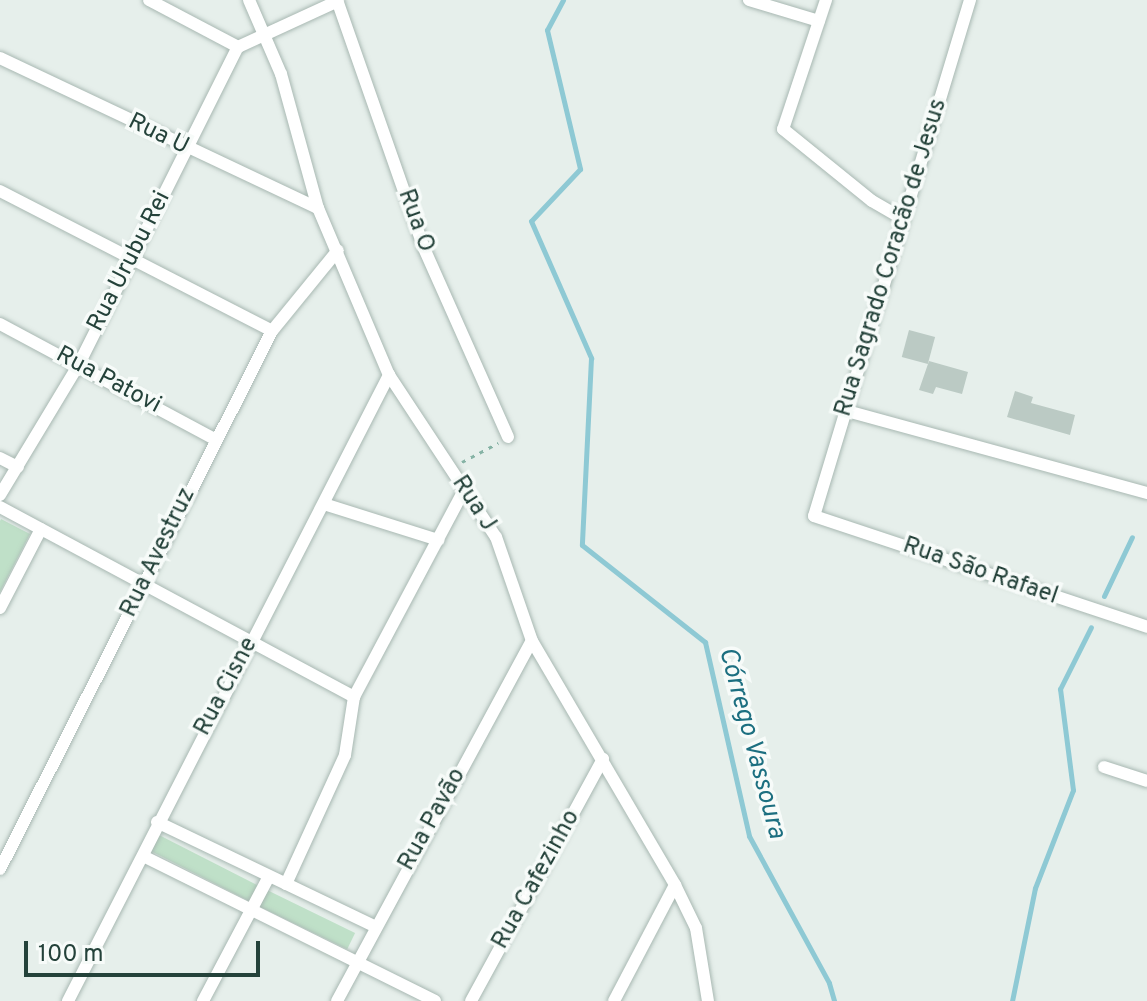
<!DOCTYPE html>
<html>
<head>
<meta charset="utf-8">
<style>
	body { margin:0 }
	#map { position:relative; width:1147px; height:1001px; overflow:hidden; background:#e6efeb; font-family:Overpass,sans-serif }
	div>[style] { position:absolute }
	.green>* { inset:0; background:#bfe0c8; transform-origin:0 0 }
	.stream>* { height:5px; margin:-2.5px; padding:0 2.5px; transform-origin:2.5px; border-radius:2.5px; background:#8ec9d4 }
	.building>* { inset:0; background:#bbcac4; transform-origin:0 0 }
	.path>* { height:3px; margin-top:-1.5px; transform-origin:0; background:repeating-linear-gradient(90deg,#86b3a5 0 4px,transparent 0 10px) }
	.roads { filter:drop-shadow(0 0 2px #a8b8b2) drop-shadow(0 0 2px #a8b8b2) }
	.minor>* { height:12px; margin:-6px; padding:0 6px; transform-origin:6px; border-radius:6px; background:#fff }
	span { translate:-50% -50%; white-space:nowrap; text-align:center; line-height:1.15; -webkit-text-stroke:7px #f7fbf9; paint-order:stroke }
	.street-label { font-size:24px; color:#24423a }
	.water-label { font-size:26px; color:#1c6f80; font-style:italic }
	.scale { position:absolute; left:24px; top:941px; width:236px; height:36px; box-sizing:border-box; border:4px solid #24423a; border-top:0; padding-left:10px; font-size:24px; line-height:28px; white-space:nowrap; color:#24423a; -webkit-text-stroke:6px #f7fbf9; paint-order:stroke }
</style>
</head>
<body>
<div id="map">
	<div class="green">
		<div style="clip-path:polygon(1px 519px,30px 534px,0 592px,0 521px)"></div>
		<div style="left:159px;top:835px;width:114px;height:18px;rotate:27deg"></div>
		<div style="left:267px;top:890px;width:98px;height:18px;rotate:26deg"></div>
	</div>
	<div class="stream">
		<div style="left:563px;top:0;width:34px;rotate:118deg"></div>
		<div style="left:547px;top:30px;width:143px;rotate:76.6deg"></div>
		<div style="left:580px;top:169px;width:71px;rotate:133.3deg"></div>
		<div style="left:531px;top:221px;width:150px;rotate:66.3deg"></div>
		<div style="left:591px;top:358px;width:187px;rotate:92.8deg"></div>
		<div style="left:582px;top:545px;width:157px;rotate:38.3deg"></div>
		<div style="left:705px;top:642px;width:199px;rotate:77.2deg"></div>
		<div style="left:749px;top:836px;width:167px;rotate:61.4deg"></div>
		<div style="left:829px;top:983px;width:19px;rotate:74deg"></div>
		<div style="left:1104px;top:596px;width:65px;rotate:-64.6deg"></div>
		<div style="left:1012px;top:1001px;width:115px;rotate:-78.5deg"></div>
		<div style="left:1035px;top:888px;width:105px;rotate:-68.8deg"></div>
		<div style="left:1073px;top:790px;width:102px;rotate:-97.3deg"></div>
		<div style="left:1060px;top:689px;width:69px;rotate:-63.4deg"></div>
	</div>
	<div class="building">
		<div style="left:909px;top:330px;width:27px;height:28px;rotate:15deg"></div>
		<div style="clip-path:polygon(929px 361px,968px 372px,962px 394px,936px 387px,933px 394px,919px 390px)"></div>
		<div style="clip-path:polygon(1015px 391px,1033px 397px,1031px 403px,1075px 415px,1070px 435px,1007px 417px)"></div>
	</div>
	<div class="path">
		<div style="left:462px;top:462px;width:41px;rotate:-27.8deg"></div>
	</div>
	<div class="roads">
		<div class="minor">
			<div style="left:149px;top:0;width:101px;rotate:27.8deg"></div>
			<div style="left:249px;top:0;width:81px;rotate:66.6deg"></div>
			<div style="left:281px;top:74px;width:139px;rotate:74.6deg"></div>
			<div style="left:318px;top:208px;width:181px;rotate:67deg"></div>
			<div style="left:389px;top:375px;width:194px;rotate:56.6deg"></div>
			<div style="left:496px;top:537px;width:110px;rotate:70.9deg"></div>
			<div style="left:532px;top:641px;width:283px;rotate:59.6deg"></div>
			<div style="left:675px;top:885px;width:48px;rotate:64deg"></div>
			<div style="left:696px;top:928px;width:74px;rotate:80.7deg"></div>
			<div style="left:337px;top:0;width:261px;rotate:70.7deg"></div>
			<div style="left:423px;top:246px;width:209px;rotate:66deg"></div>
			<div style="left:749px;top:0;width:73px;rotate:16.7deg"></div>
			<div style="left:826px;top:0;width:136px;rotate:108.4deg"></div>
			<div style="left:783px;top:129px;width:114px;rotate:39deg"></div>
			<div style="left:872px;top:201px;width:34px;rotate:30deg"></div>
			<div style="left:970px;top:0;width:539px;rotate:106.82deg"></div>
			<div style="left:814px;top:516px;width:351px;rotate:18.4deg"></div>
			<div style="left:0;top:58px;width:352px;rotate:25.3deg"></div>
			<div style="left:0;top:191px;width:306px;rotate:27.2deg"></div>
			<div style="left:0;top:324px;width:245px;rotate:28.2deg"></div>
			<div style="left:847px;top:411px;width:311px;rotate:15.3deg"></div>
			<div style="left:0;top:458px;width:20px;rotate:27deg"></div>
			<div style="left:0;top:495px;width:153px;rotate:-58.9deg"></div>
			<div style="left:79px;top:364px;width:355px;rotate:-63.4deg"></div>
			<div style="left:238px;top:47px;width:110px;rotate:-24.7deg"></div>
			<div style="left:324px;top:504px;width:120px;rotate:17.5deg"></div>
			<div style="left:0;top:507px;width:402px;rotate:28.2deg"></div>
			<div style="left:0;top:608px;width:89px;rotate:-62.6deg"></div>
			<div style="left:1104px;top:767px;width:45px;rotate:18deg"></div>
			<div style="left:157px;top:822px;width:241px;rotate:25.6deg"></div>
			<div style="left:143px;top:856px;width:326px;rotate:26.4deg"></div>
			<div style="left:0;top:869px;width:603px;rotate:-63.18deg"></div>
			<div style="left:272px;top:331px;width:104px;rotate:-50.8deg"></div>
			<div style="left:286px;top:884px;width:142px;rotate:-65.4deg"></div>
			<div style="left:345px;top:755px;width:59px;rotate:-81.2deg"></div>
			<div style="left:354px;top:697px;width:234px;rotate:-62deg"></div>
			<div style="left:68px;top:1001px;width:704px;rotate:-62.85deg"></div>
			<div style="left:203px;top:1001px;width:139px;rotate:-62.1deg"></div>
			<div style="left:337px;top:1001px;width:409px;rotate:-61.6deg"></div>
			<div style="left:471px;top:1001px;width:276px;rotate:-61.4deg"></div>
			<div style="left:614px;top:1001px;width:131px;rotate:-62.3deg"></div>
		</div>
	</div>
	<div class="street-label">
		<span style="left:158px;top:135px;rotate:26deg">Rua U</span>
		<span style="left:415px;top:221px;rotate:70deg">Rua O</span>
		<span style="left:892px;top:258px;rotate:-73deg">Rua Sagrado Coracão de Jesus</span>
		<span style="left:130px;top:262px;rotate:-63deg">Rua Urubu Rei</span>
		<span style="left:108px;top:381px;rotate:28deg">Rua Patovi</span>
		<span style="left:473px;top:504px;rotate:57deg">Rua J</span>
		<span style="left:159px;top:553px;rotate:-64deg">Rua Avestruz</span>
		<span style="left:980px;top:572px;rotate:19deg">Rua São Rafael</span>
		<span style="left:227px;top:687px;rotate:-62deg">Rua Cisne</span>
		<span style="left:433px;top:820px;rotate:-61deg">Rua Pavão</span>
		<span style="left:537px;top:880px;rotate:-61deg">Rua Cafezinho</span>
	</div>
	<div class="water-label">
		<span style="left:751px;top:743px;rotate:75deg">Córrego Vassoura</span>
	</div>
	<div class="scale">100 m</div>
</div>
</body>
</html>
